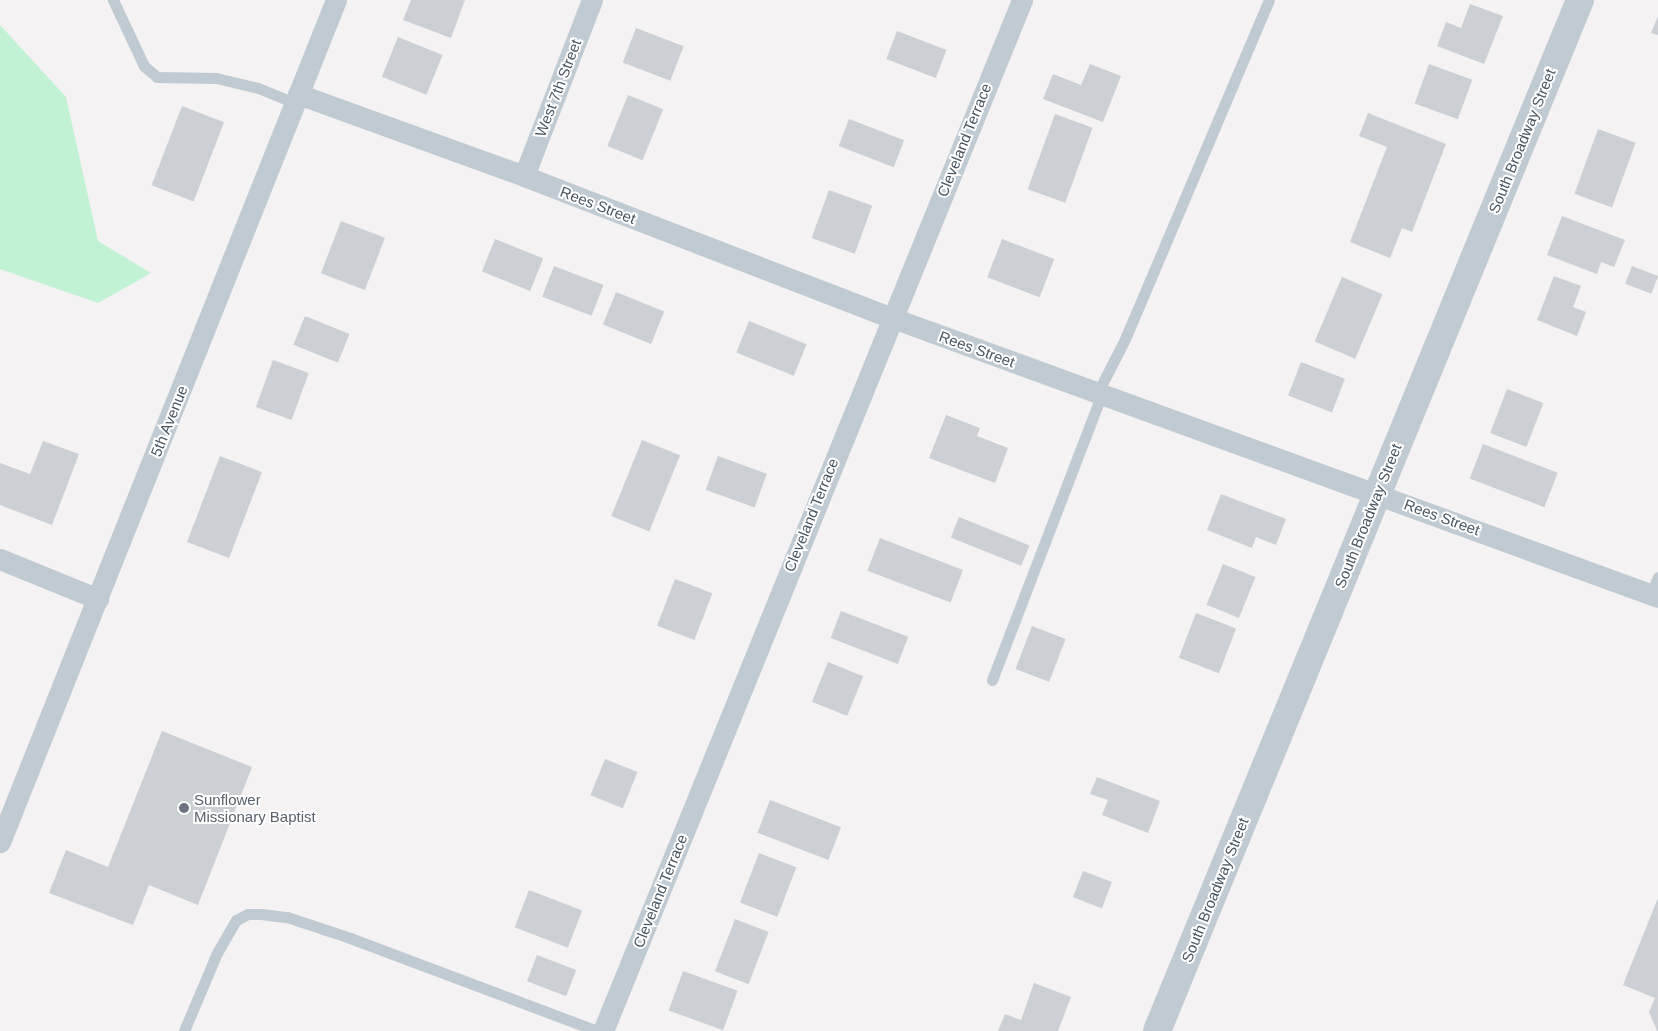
<!DOCTYPE html>
<html>
<head>
<meta charset="utf-8">
<style>
	body { margin:0 }
	#map { position:relative; width:1658px; height:1031px; overflow:hidden; background:#f4f2f2; font-family:Arial,sans-serif }
	div>[style] { position:absolute }
	.green>* { inset:0; background:#c1f2d3 }
	.building>* { inset:0; background:#cccfd4; transform-origin:0 0 }
	.service>* { height:11px; margin:-5.5px; padding:0 5.5px; transform-origin:5.5px; border-radius:5.5px; background:#c0cad2 }
	.minor>* { height:21px; margin:-10.5px; padding:0 10.5px; transform-origin:10.5px; border-radius:10.5px; background:#c0cad2 }
	.tertiary>* { height:28px; margin:-14px; padding:0 14px; transform-origin:14px; border-radius:14px; background:#c0cad2 }
	.dots>* { width:14px; height:14px; translate:-50% -50%; box-sizing:border-box; border:2px solid #fff; border-radius:50% }
	span { translate:-50% -50%; white-space:nowrap; text-align:center; line-height:1.15; -webkit-text-stroke:4px #fff; paint-order:stroke }
	.street-label { font-size:15px; color:#495661 }
	.worship-label { font-size:15px; color:#5b616d }
	.left { translate:0 -50%; text-align:left }
</style>
</head>
<body>
<div id="map">
	<div class="green">
		<div style="clip-path:polygon(0 25px,66px 97px,98px 241px,151px 273px,98px 303px,0 269px)"></div>
	</div>
	<div class="building">
		<div style="clip-path:polygon(411px 0,465px 0,451px 38px,403px 20px)"></div>
		<div style="clip-path:polygon(1470px 4px,1503px 16px,1484px 64px,1437px 46px,1446px 22px,1461px 28px)"></div>
		<div style="clip-path:polygon(1658px 16px,1658px 35px,1651px 33px)"></div>
		<div style="left:636px;top:28px;width:51px;height:37px;rotate:21deg"></div>
		<div style="left:897px;top:31px;width:53px;height:30px;rotate:21deg"></div>
		<div style="left:398px;top:37px;width:48px;height:43px;rotate:22deg"></div>
		<div style="clip-path:polygon(1090px 64px,1121px 76px,1103px 122px,1043px 99px,1053px 74px,1081px 85px)"></div>
		<div style="left:1429px;top:64px;width:46px;height:42px;rotate:20deg"></div>
		<div style="left:628px;top:95px;width:38px;height:55px;rotate:22deg"></div>
		<div style="left:182px;top:106px;width:45px;height:85px;rotate:21deg"></div>
		<div style="clip-path:polygon(1368px 113px,1446px 144px,1412px 232px,1402px 228px,1390px 258px,1350px 242px,1387px 147px,1359px 136px)"></div>
		<div style="left:1055px;top:114px;width:40px;height:80px;rotate:20deg"></div>
		<div style="left:849px;top:119px;width:59px;height:29px;rotate:21deg"></div>
		<div style="left:1598px;top:129px;width:40px;height:69px;rotate:20deg"></div>
		<div style="left:829px;top:190px;width:46px;height:51px;rotate:20deg"></div>
		<div style="clip-path:polygon(1562px 216px,1625px 240px,1614px 267px,1601px 262px,1597px 274px,1547px 255px)"></div>
		<div style="left:341px;top:221px;width:47px;height:56px;rotate:21deg"></div>
		<div style="left:495px;top:239px;width:52px;height:35px;rotate:22deg"></div>
		<div style="left:1002px;top:239px;width:56px;height:41px;rotate:21deg"></div>
		<div style="left:554px;top:266px;width:53px;height:33px;rotate:21deg"></div>
		<div style="left:1632px;top:266px;width:28px;height:19px;rotate:21deg"></div>
		<div style="clip-path:polygon(1554px 276px,1581px 286px,1573px 307px,1586px 312px,1577px 336px,1537px 320px)"></div>
		<div style="left:1342px;top:277px;width:44px;height:70px;rotate:23deg"></div>
		<div style="left:616px;top:292px;width:52px;height:35px;rotate:22deg"></div>
		<div style="left:305px;top:316px;width:48px;height:31px;rotate:22deg"></div>
		<div style="left:749px;top:321px;width:62px;height:34px;rotate:22deg"></div>
		<div style="left:273px;top:360px;width:38px;height:50px;rotate:20deg"></div>
		<div style="left:1301px;top:362px;width:47px;height:36px;rotate:21deg"></div>
		<div style="left:1507px;top:389px;width:39px;height:47px;rotate:21deg"></div>
		<div style="clip-path:polygon(946px 415px,980px 428px,977px 436px,1008px 448px,995px 483px,929px 458px)"></div>
		<div style="left:642px;top:440px;width:41px;height:82px;rotate:22deg"></div>
		<div style="clip-path:polygon(43px 441px,79px 454px,52px 525px,0 505px,0 463px,30px 474px)"></div>
		<div style="left:1483px;top:444px;width:80px;height:37px;rotate:21deg"></div>
		<div style="left:220px;top:456px;width:45px;height:92px;rotate:21deg"></div>
		<div style="left:718px;top:456px;width:52px;height:36px;rotate:20deg"></div>
		<div style="clip-path:polygon(1221px 494px,1286px 519px,1276px 545px,1256px 537px,1252px 548px,1207px 530px)"></div>
		<div style="left:959px;top:517px;width:76px;height:22px;rotate:22deg"></div>
		<div style="left:880px;top:538px;width:89px;height:35px;rotate:21deg"></div>
		<div style="left:1223px;top:564px;width:35px;height:44px;rotate:22deg"></div>
		<div style="left:675px;top:579px;width:40px;height:50px;rotate:21deg"></div>
		<div style="left:841px;top:611px;width:72px;height:29px;rotate:21deg"></div>
		<div style="left:1196px;top:613px;width:43px;height:48px;rotate:21deg"></div>
		<div style="left:1032px;top:626px;width:36px;height:46px;rotate:21deg"></div>
		<div style="left:828px;top:662px;width:38px;height:43px;rotate:22deg"></div>
		<div style="clip-path:polygon(162px 731px,252px 767px,198px 905px,149px 885px,133px 925px,49px 893px,66px 850px,108px 867px)"></div>
		<div style="left:605px;top:759px;width:35px;height:39px;rotate:22deg"></div>
		<div style="clip-path:polygon(1097px 777px,1160px 801px,1148px 833px,1102px 815px,1108px 800px,1090px 794px)"></div>
		<div style="left:770px;top:800px;width:76px;height:35px;rotate:21deg"></div>
		<div style="left:759px;top:853px;width:40px;height:53px;rotate:21deg"></div>
		<div style="left:1083px;top:871px;width:31px;height:28px;rotate:21deg"></div>
		<div style="left:529px;top:890px;width:57px;height:40px;rotate:21deg"></div>
		<div style="clip-path:polygon(1658px 898px,1658px 1031px,1657px 1031px,1649px 1012px,1655px 998px,1623px 985px)"></div>
		<div style="left:735px;top:919px;width:36px;height:56px;rotate:21deg"></div>
		<div style="left:537px;top:955px;width:42px;height:28px;rotate:21deg"></div>
		<div style="left:683px;top:971px;width:58px;height:42px;rotate:20deg"></div>
		<div style="clip-path:polygon(1034px 983px,1071px 997px,1058px 1031px,998px 1031px,1005px 1014px,1021px 1020px)"></div>
	</div>
	<div class="service">
		<div style="left:113px;top:0;width:73px;rotate:64.8deg"></div>
		<div style="left:144px;top:66px;width:17px;rotate:40deg"></div>
		<div style="left:157px;top:77px;width:59px;rotate:1deg"></div>
		<div style="left:216px;top:78px;width:43px;rotate:13.4deg"></div>
		<div style="left:258px;top:88px;width:40px;rotate:22deg"></div>
		<div style="left:1098px;top:392px;width:59px;rotate:-63deg"></div>
		<div style="left:1125px;top:339px;width:368px;rotate:-67deg"></div>
		<div style="left:1651px;top:594px;width:18px;rotate:-68deg"></div>
		<div style="left:992px;top:680px;width:306px;rotate:-69deg"></div>
		<div style="left:184px;top:1031px;width:85px;rotate:-67.1deg"></div>
		<div style="left:217px;top:953px;width:38px;rotate:-60deg"></div>
		<div style="left:236px;top:920px;width:13px;rotate:-27deg"></div>
		<div style="left:248px;top:914px;width:13px"></div>
		<div style="left:261px;top:914px;width:26px;rotate:7deg"></div>
		<div style="left:287px;top:917px;width:66px;rotate:18.4deg"></div>
		<div style="left:350px;top:938px;width:264px;rotate:20.6deg"></div>
	</div>
	<div class="minor">
		<div style="left:298px;top:94px;width:240px;rotate:19.9deg"></div>
		<div style="left:524px;top:176px;width:392px;rotate:21.1deg"></div>
		<div style="left:890px;top:317px;width:817px;rotate:20.03deg"></div>
		<div style="left:524px;top:176px;width:189px;rotate:-68.9deg"></div>
		<div style="left:0;top:559px;width:106px;rotate:22.2deg"></div>
		<div style="left:0;top:842px;width:907px;rotate:-68.25deg"></div>
		<div style="left:603px;top:1031px;width:1113px;rotate:-67.88deg"></div>
	</div>
	<div class="tertiary">
		<div style="left:1157px;top:1031px;width:1114px;rotate:-67.69deg"></div>
	</div>
	<div class="dots">
		<div style="left:184px;top:808px;background:#6b7280"></div>
	</div>
	<div class="street-label">
		<span style="left:558px;top:88px;rotate:-69deg">West 7th Street</span>
		<span style="left:964px;top:140px;rotate:-68deg">Cleveland Terrace</span>
		<span style="left:1522px;top:141px;rotate:-68deg">South Broadway Street</span>
		<span style="left:598px;top:205px;rotate:21deg">Rees Street</span>
		<span style="left:977px;top:349px;rotate:20deg">Rees Street</span>
		<span style="left:169px;top:421px;rotate:-68deg">5th Avenue</span>
		<span style="left:811px;top:515px;rotate:-68deg">Cleveland Terrace</span>
		<span style="left:1368px;top:516px;rotate:-68deg">South Broadway Street</span>
		<span style="left:1442px;top:517px;rotate:20deg">Rees Street</span>
		<span style="left:1215px;top:890px;rotate:-68deg">South Broadway Street</span>
		<span style="left:660px;top:891px;rotate:-68deg">Cleveland Terrace</span>
	</div>
	<div class="worship-label">
		<span class="left" style="left:194px;top:808px">Sunflower<br>Missionary Baptist</span>
	</div>
</div>
</body>
</html>
